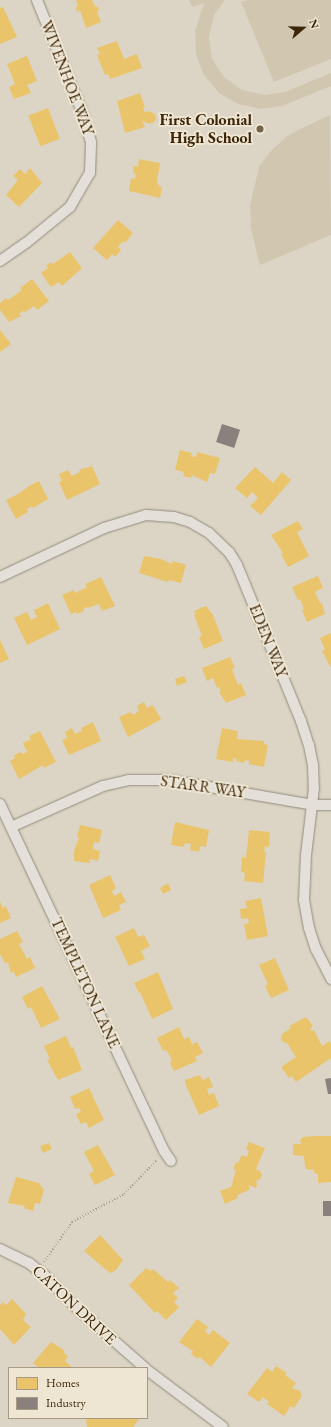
<!DOCTYPE html>
<html>
<head>
<meta charset="utf-8">
<style>
	body { margin:0 }
	#map { position:relative; width:331px; height:1427px; overflow:hidden; background:#dcd5c5; font-family:"EB Garamond",serif }
	div>[style] { position:absolute }
	.green>* { inset:0; background:#d1c6b0 }
	.homes>* { inset:0; background:#e9c46a; transform-origin:0 0 }
	.industry>* { inset:0; background:#8a817c; transform-origin:0 0 }
	.path>* { height:2px; margin-top:-1px; transform-origin:0; background:repeating-linear-gradient(90deg,#a59f96 0 1px,transparent 0 3px) }
	.roads { filter:drop-shadow(0 0 1px #928b7f) drop-shadow(0 0 1px #928b7f) }
	.minor>* { height:10px; margin:-5px; padding:0 5px; transform-origin:5px; border-radius:5px; background:#e4e0d9 }
	.dots>* { width:11px; height:11px; translate:-50% -50%; box-sizing:border-box; border:2px solid #eee6d3; border-radius:50% }
	span { translate:-50% -50%; white-space:nowrap; text-align:center; line-height:1.15; -webkit-text-stroke:4px #eee6d3; paint-order:stroke }
	.street-label { font-size:16px; color:#3c2509 }
	.poi-label { font-size:16px; color:#3c2509; font-weight:700 }
	.right { translate:-100% -50%; text-align:right }
	.legend { position:absolute; left:8px; top:1367px; width:140px; height:52px; box-sizing:border-box; background:#eee6d3; border:1px solid #a79982; margin:0; padding:5px 7px; list-style:none; font-size:12px; color:#3c2509 }
	.legend li { display:flex; align-items:center; gap:8px; height:20px }
	.legend b { width:20px; border:1px solid #a79982 }
	.north { position:absolute; left:283px; top:8px; width:40px; height:40px; -webkit-text-stroke:3px #eee6d3; paint-order:stroke; rotate:70deg; font-size:11px; font-weight:700; line-height:16px; text-align:center; color:#3c2509 }
	.north::after { content:''; display:block; margin:auto; width:14px; height:18px; background:#3c2509; clip-path:polygon(50% 0,100% 100%,50% 72%,0 100%) }
</style>
</head>
<body>
<div id="map">
	<div class="green">
		<div style="clip-path:polygon(189px 0,225px 0,214px 15px,209px 37px,212px 59px,224px 77px,242px 90px,264px 95px,285px 92px,331px 73px,331px 86px,282px 106px,260px 109px,238px 104px,219px 93px,204px 75px,196px 54px,195px 32px,204px 3px,192px 7px)"></div>
		<div style="clip-path:polygon(248px 0,331px 0,331px 59px,274px 82px,241px 2px)"></div>
		<div style="clip-path:polygon(330px 115px,331px 235px,260px 265px,251px 229px,250px 206px,259px 167px,270px 152px,286px 137px,296px 131px)"></div>
	</div>
	<div class="homes">
		<div style="clip-path:polygon(76px 0,92px 0,95px 6px,98px 7px,99px 9px,97px 12px,101px 22px,86px 28px,80px 10px,77px 12px,76px 7px,78px 6px)"></div>
		<div style="clip-path:polygon(3px 7px,17px 37px,0 44px,0 8px)"></div>
		<div style="clip-path:polygon(117px 41px,124px 59px,137px 54px,142px 68px,110px 79px,108px 74px,105px 75px,97px 55px,100px 54px,97px 48px)"></div>
		<div style="clip-path:polygon(27px 56px,37px 81px,27px 85px,31px 93px,14px 99px,9px 87px,15px 84px,7px 64px)"></div>
		<div style="clip-path:polygon(140px 93px,145px 107px,143px 107px,144px 112px,148px 111px,155px 114px,156px 119px,154px 122px,150px 124px,142px 121px,145px 127px,125px 133px,117px 101px)"></div>
		<div style="left:48px;top:108px;width:33px;height:21px;rotate:69deg"></div>
		<div style="clip-path:polygon(139px 159px,160px 163px,157px 182px,159px 186px,162px 187px,160px 198px,129px 191px,131px 178px,135px 179px,136px 174px,133px 173px,134px 166px,138px 167px)"></div>
		<div style="clip-path:polygon(30px 168px,42px 183px,19px 207px,6px 195px,18px 180px,13px 176px,20px 169px,25px 174px)"></div>
		<div style="clip-path:polygon(118px 220px,133px 233px,125px 243px,123px 241px,118px 247px,121px 250px,115px 257px,112px 254px,107px 260px,93px 248px)"></div>
		<div style="clip-path:polygon(70px 252px,82px 268px,62px 286px,59px 282px,51px 287px,41px 273px,48px 268px,46px 266px,51px 262px,53px 264px)"></div>
		<div style="clip-path:polygon(32px 279px,49px 301px,37px 310px,34px 306px,25px 312px,23px 311px,19px 314px,21px 316px,9px 322px,0 310px,0 303px,6px 298px,8px 300px,22px 290px,20px 288px)"></div>
		<div style="clip-path:polygon(0 330px,11px 344px,0 352px)"></div>
		<div style="clip-path:polygon(180px 450px,192px 453px,191px 456px,196px 457px,197px 452px,220px 458px,215px 474px,210px 473px,207px 482px,192px 475px,191px 478px,183px 476px,184px 472px,175px 470px)"></div>
		<div style="clip-path:polygon(92px 466px,100px 484px,67px 500px,59px 482px,62px 481px,59px 474px,68px 470px,72px 476px,80px 472px,79px 470px)"></div>
		<div style="clip-path:polygon(255px 467px,273px 483px,282px 472px,291px 480px,261px 515px,250px 506px,258px 498px,252px 492px,247px 498px,235px 488px)"></div>
		<div style="clip-path:polygon(39px 481px,48px 499px,33px 508px,32px 506px,27px 509px,28px 512px,16px 519px,6px 500px,22px 492px,22px 491px,27px 488px,27px 487px)"></div>
		<div style="clip-path:polygon(298px 521px,303px 529px,297px 532px,309px 556px,288px 567px,281px 554px,283px 553px,271px 535px)"></div>
		<div style="clip-path:polygon(144px 556px,161px 559px,172px 564px,173px 561px,186px 565px,181px 583px,169px 580px,168px 582px,139px 573px)"></div>
		<div style="clip-path:polygon(318px 576px,323px 588px,315px 592px,320px 603px,322px 603px,325px 614px,307px 622px,302px 610px,304px 609px,300px 599px,298px 600px,292px 587px)"></div>
		<div style="clip-path:polygon(101px 577px,115px 606px,102px 611px,99px 604px,88px 608px,87px 607px,83px 609px,84px 611px,77px 614px,76px 612px,71px 614px,62px 595px,74px 590px,75px 593px,87px 587px,85px 584px)"></div>
		<div style="clip-path:polygon(48px 603px,60px 629px,27px 645px,14px 618px,27px 612px,31px 620px,37px 617px,34px 610px)"></div>
		<div style="clip-path:polygon(206px 606px,213px 615px,223px 641px,204px 649px,199px 637px,202px 636px,194px 615px,196px 614px,194px 611px)"></div>
		<div style="clip-path:polygon(331px 633px,331px 668px,322px 651px,325px 650px,320px 638px)"></div>
		<div style="clip-path:polygon(0 640px,9px 659px,0 663px)"></div>
		<div style="clip-path:polygon(230px 657px,235px 668px,232px 669px,238px 685px,241px 683px,246px 695px,226px 703px,219px 692px,221px 691px,219px 687px,217px 688px,213px 678px,207px 681px,202px 668px)"></div>
		<div style="clip-path:polygon(184px 676px,187px 682px,177px 686px,175px 679px)"></div>
		<div style="clip-path:polygon(144px 702px,147px 708px,153px 705px,161px 719px,160px 720px,128px 737px,119px 717px,131px 712px,133px 715px,139px 711px,137px 706px)"></div>
		<div style="clip-path:polygon(93px 722px,101px 741px,69px 755px,62px 740px,67px 738px,65px 732px,72px 728px,75px 734px,82px 731px,81px 728px)"></div>
		<div style="clip-path:polygon(222px 728px,238px 731px,237px 739px,264px 741px,264px 744px,268px 745px,264px 767px,249px 764px,249px 761px,245px 760px,244px 763px,236px 761px,237px 759px,233px 758px,233px 762px,216px 759px)"></div>
		<div style="clip-path:polygon(40px 731px,56px 762px,44px 768px,43px 765px,19px 779px,10px 761px,15px 758px,14px 755px,21px 752px,23px 754px,27px 752px,23px 743px,31px 739px,29px 736px)"></div>
		<div style="clip-path:polygon(175px 822px,209px 830px,206px 847px,200px 846px,199px 852px,190px 850px,191px 844px,185px 843px,184px 847px,171px 845px)"></div>
		<div style="clip-path:polygon(80px 825px,102px 830px,99px 843px,94px 842px,93px 849px,100px 851px,98px 861px,90px 859px,89px 863px,74px 861px,74px 851px,79px 838px,77px 837px)"></div>
		<div style="clip-path:polygon(249px 830px,270px 832px,269px 847px,265px 846px,264px 852px,266px 852px,263px 883px,244px 881px,245px 873px,241px 872px,242px 857px,246px 858px)"></div>
		<div style="clip-path:polygon(110px 875px,116px 888px,112px 891px,114px 896px,121px 892px,126px 902px,119px 905px,121px 910px,103px 918px,89px 885px)"></div>
		<div style="clip-path:polygon(168px 883px,171px 890px,163px 894px,160px 888px)"></div>
		<div style="clip-path:polygon(261px 898px,268px 936px,247px 940px,244px 924px,249px 923px,248px 918px,241px 919px,240px 909px,247px 908px,245px 901px)"></div>
		<div style="clip-path:polygon(0 902px,3px 908px,6px 906px,11px 918px,0 923px)"></div>
		<div style="clip-path:polygon(134px 928px,138px 937px,144px 935px,150px 946px,141px 951px,145px 959px,129px 966px,115px 937px)"></div>
		<div style="clip-path:polygon(17px 931px,23px 942px,19px 944px,27px 959px,30px 957px,35px 968px,16px 977px,14px 972px,11px 973px,8px 962px,5px 963px,0 954px,0 939px)"></div>
		<div style="clip-path:polygon(275px 958px,289px 990px,271px 998px,265px 986px,268px 984px,259px 965px)"></div>
		<div style="clip-path:polygon(158px 972px,173px 1009px,152px 1019px,140px 992px,139px 993px,134px 983px)"></div>
		<div style="clip-path:polygon(42px 986px,60px 1019px,41px 1028px,31px 1007px,28px 1009px,22px 997px)"></div>
		<div style="clip-path:polygon(306px 1017px,313px 1026px,310px 1029px,312px 1031px,314px 1030px,322px 1046px,329px 1041px,331px 1044px,331px 1058px,296px 1082px,292px 1076px,289px 1078px,281px 1067px,296px 1057px,287px 1043px,283px 1042px,281px 1039px,282px 1034px,291px 1028px,289px 1026px)"></div>
		<div style="clip-path:polygon(179px 1027px,184px 1039px,189px 1037px,192px 1044px,197px 1042px,203px 1053px,195px 1057px,197px 1061px,174px 1071px,170px 1063px,172px 1061px,170px 1056px,166px 1050px,163px 1051px,157px 1038px)"></div>
		<div style="clip-path:polygon(66px 1036px,71px 1048px,73px 1047px,82px 1070px,58px 1080px,47px 1060px,50px 1059px,44px 1046px)"></div>
		<div style="clip-path:polygon(200px 1075px,203px 1080px,209px 1077px,213px 1087px,207px 1089px,209px 1095px,214px 1093px,219px 1106px,199px 1115px,185px 1083px,185px 1080px)"></div>
		<div style="clip-path:polygon(89px 1088px,104px 1120px,89px 1128px,86px 1122px,81px 1124px,76px 1114px,81px 1112px,79px 1108px,75px 1109px,70px 1097px)"></div>
		<div style="clip-path:polygon(314px 1136px,331px 1136px,331px 1182px,318px 1183px,318px 1174px,314px 1173px,314px 1170px,306px 1169px,305px 1167px,304px 1156px,293px 1155px,293px 1144px,301px 1144px,300px 1140px,303px 1137px)"></div>
		<div style="clip-path:polygon(249px 1142px,265px 1148px,256px 1169px,260px 1171px,262px 1175px,260px 1179px,256px 1181px,257px 1185px,256px 1188px,249px 1185px,249px 1190px,237px 1195px,238px 1198px,225px 1204px,220px 1191px,231px 1187px,236px 1170px,233px 1169px,236px 1162px,238px 1163px,242px 1155px,247px 1157px,249px 1151px,246px 1149px)"></div>
		<div style="clip-path:polygon(49px 1143px,52px 1149px,43px 1153px,40px 1146px)"></div>
		<div style="clip-path:polygon(98px 1145px,115px 1175px,95px 1185px,89px 1174px,94px 1171px,84px 1152px)"></div>
		<div style="clip-path:polygon(16px 1177px,39px 1183px,44px 1190px,40px 1204px,35px 1203px,33px 1211px,24px 1208px,25px 1206px,8px 1203px)"></div>
		<div style="clip-path:polygon(100px 1235px,123px 1260px,116px 1270px,110px 1273px,84px 1251px)"></div>
		<div style="clip-path:polygon(146px 1268px,151px 1271px,153px 1269px,168px 1282px,170px 1280px,179px 1288px,173px 1293px,178px 1298px,174px 1302px,179px 1307px,166px 1320px,157px 1311px,155px 1313px,129px 1285px)"></div>
		<div style="clip-path:polygon(12px 1299px,26px 1314px,23px 1320px,31px 1327px,14px 1345px,0 1329px,0 1305px,3px 1302px,6px 1305px)"></div>
		<div style="clip-path:polygon(197px 1319px,208px 1327px,205px 1331px,209px 1335px,213px 1330px,230px 1343px,211px 1367px,200px 1357px,198px 1359px,191px 1354px,193px 1351px,179px 1342px)"></div>
		<div style="clip-path:polygon(51px 1342px,64px 1350px,63px 1352px,68px 1356px,65px 1361px,73px 1368px,39px 1368px,33px 1363px)"></div>
		<div style="clip-path:polygon(276px 1366px,287px 1373px,285px 1375px,296px 1383px,292px 1388px,300px 1391px,302px 1396px,294px 1408px,291px 1406px,284px 1416px,267px 1404px,269px 1402px,263px 1397px,259px 1402px,247px 1394px,267px 1368px,272px 1372px)"></div>
		<div style="clip-path:polygon(86px 1418px,140px 1418px,133px 1427px,87px 1427px)"></div>
	</div>
	<div class="industry">
		<div style="left:222px;top:424px;width:19px;height:19px;rotate:18deg"></div>
		<div style="clip-path:polygon(331px 1078px,331px 1094px,328px 1094px,325px 1079px)"></div>
		<div style="left:323px;top:1201px;width:8px;height:15px"></div>
	</div>
	<div class="path">
		<div style="left:44px;top:1262px;width:49px;rotate:-55deg"></div>
		<div style="left:72px;top:1222px;width:59px;rotate:-28.3deg"></div>
		<div style="left:124px;top:1194px;width:47px;rotate:-45.9deg"></div>
	</div>
	<div class="roads">
		<div class="minor">
			<div style="left:0;top:261px;width:32px;rotate:-35deg"></div>
			<div style="left:26px;top:243px;width:57px;rotate:-39.3deg"></div>
			<div style="left:70px;top:207px;width:39px;rotate:-60deg"></div>
			<div style="left:90px;top:173px;width:31px;rotate:-88deg"></div>
			<div style="left:91px;top:142px;width:34px;rotate:-107deg"></div>
			<div style="left:81px;top:109px;width:118px;rotate:-112deg"></div>
			<div style="left:0;top:577px;width:115px;rotate:-25.2deg"></div>
			<div style="left:104px;top:528px;width:44px;rotate:-17.2deg"></div>
			<div style="left:146px;top:515px;width:28px;rotate:4deg"></div>
			<div style="left:174px;top:517px;width:17px;rotate:17deg"></div>
			<div style="left:190px;top:522px;width:22px;rotate:30deg"></div>
			<div style="left:209px;top:533px;width:28px;rotate:44deg"></div>
			<div style="left:229px;top:552px;width:15px;rotate:58deg"></div>
			<div style="left:237px;top:565px;width:169px;rotate:67.7deg"></div>
			<div style="left:301px;top:721px;width:25px;rotate:72deg"></div>
			<div style="left:309px;top:745px;width:20px;rotate:79deg"></div>
			<div style="left:313px;top:765px;width:23px;rotate:88deg"></div>
			<div style="left:314px;top:788px;width:67px;rotate:96.8deg"></div>
			<div style="left:306px;top:855px;width:45px;rotate:92.5deg"></div>
			<div style="left:304px;top:900px;width:28px;rotate:80deg"></div>
			<div style="left:309px;top:928px;width:22px;rotate:72deg"></div>
			<div style="left:316px;top:949px;width:34px;rotate:63deg"></div>
			<div style="left:0;top:804px;width:384px;rotate:64.7deg"></div>
			<div style="left:164px;top:1151px;width:12px;rotate:55deg"></div>
			<div style="left:11px;top:827px;width:101px;rotate:-24deg"></div>
			<div style="left:103px;top:786px;width:27px;rotate:-13deg"></div>
			<div style="left:129px;top:780px;width:40px"></div>
			<div style="left:169px;top:780px;width:146px;rotate:9.8deg"></div>
			<div style="left:313px;top:805px;width:18px"></div>
			<div style="left:0;top:1249px;width:32px;rotate:26deg"></div>
			<div style="left:29px;top:1263px;width:21px;rotate:39deg"></div>
			<div style="left:45px;top:1276px;width:48px;rotate:45deg"></div>
			<div style="left:79px;top:1310px;width:88px;rotate:41.3deg"></div>
			<div style="left:147px;top:1370px;width:95px;rotate:36.9deg"></div>
		</div>
	</div>
	<div class="dots">
		<div style="left:260px;top:129px;background:#74634b"></div>
	</div>
	<div class="street-label">
		<span style="left:67px;top:78px;rotate:69deg">WIVENHOE WAY</span>
		<span style="left:268px;top:641px;rotate:68deg">EDEN WAY</span>
		<span style="left:203px;top:787px;rotate:8deg">STARR WAY</span>
		<span style="left:85px;top:983px;rotate:65deg">TEMPLETON LANE</span>
		<span style="left:74px;top:1305px;rotate:43deg">CATON DRIVE</span>
	</div>
	<div class="poi-label">
		<span class="right" style="left:252px;top:129px">First Colonial<br>High School</span>
	</div>
	<ul class="legend">
	<li><b style="height:11px;background:#e9c46a"></b>Homes</li>
	<li><b style="height:11px;background:#8a817c"></b>Industry</li>
	</ul>
	<div class="north">N</div>
</div>
</body>
</html>
